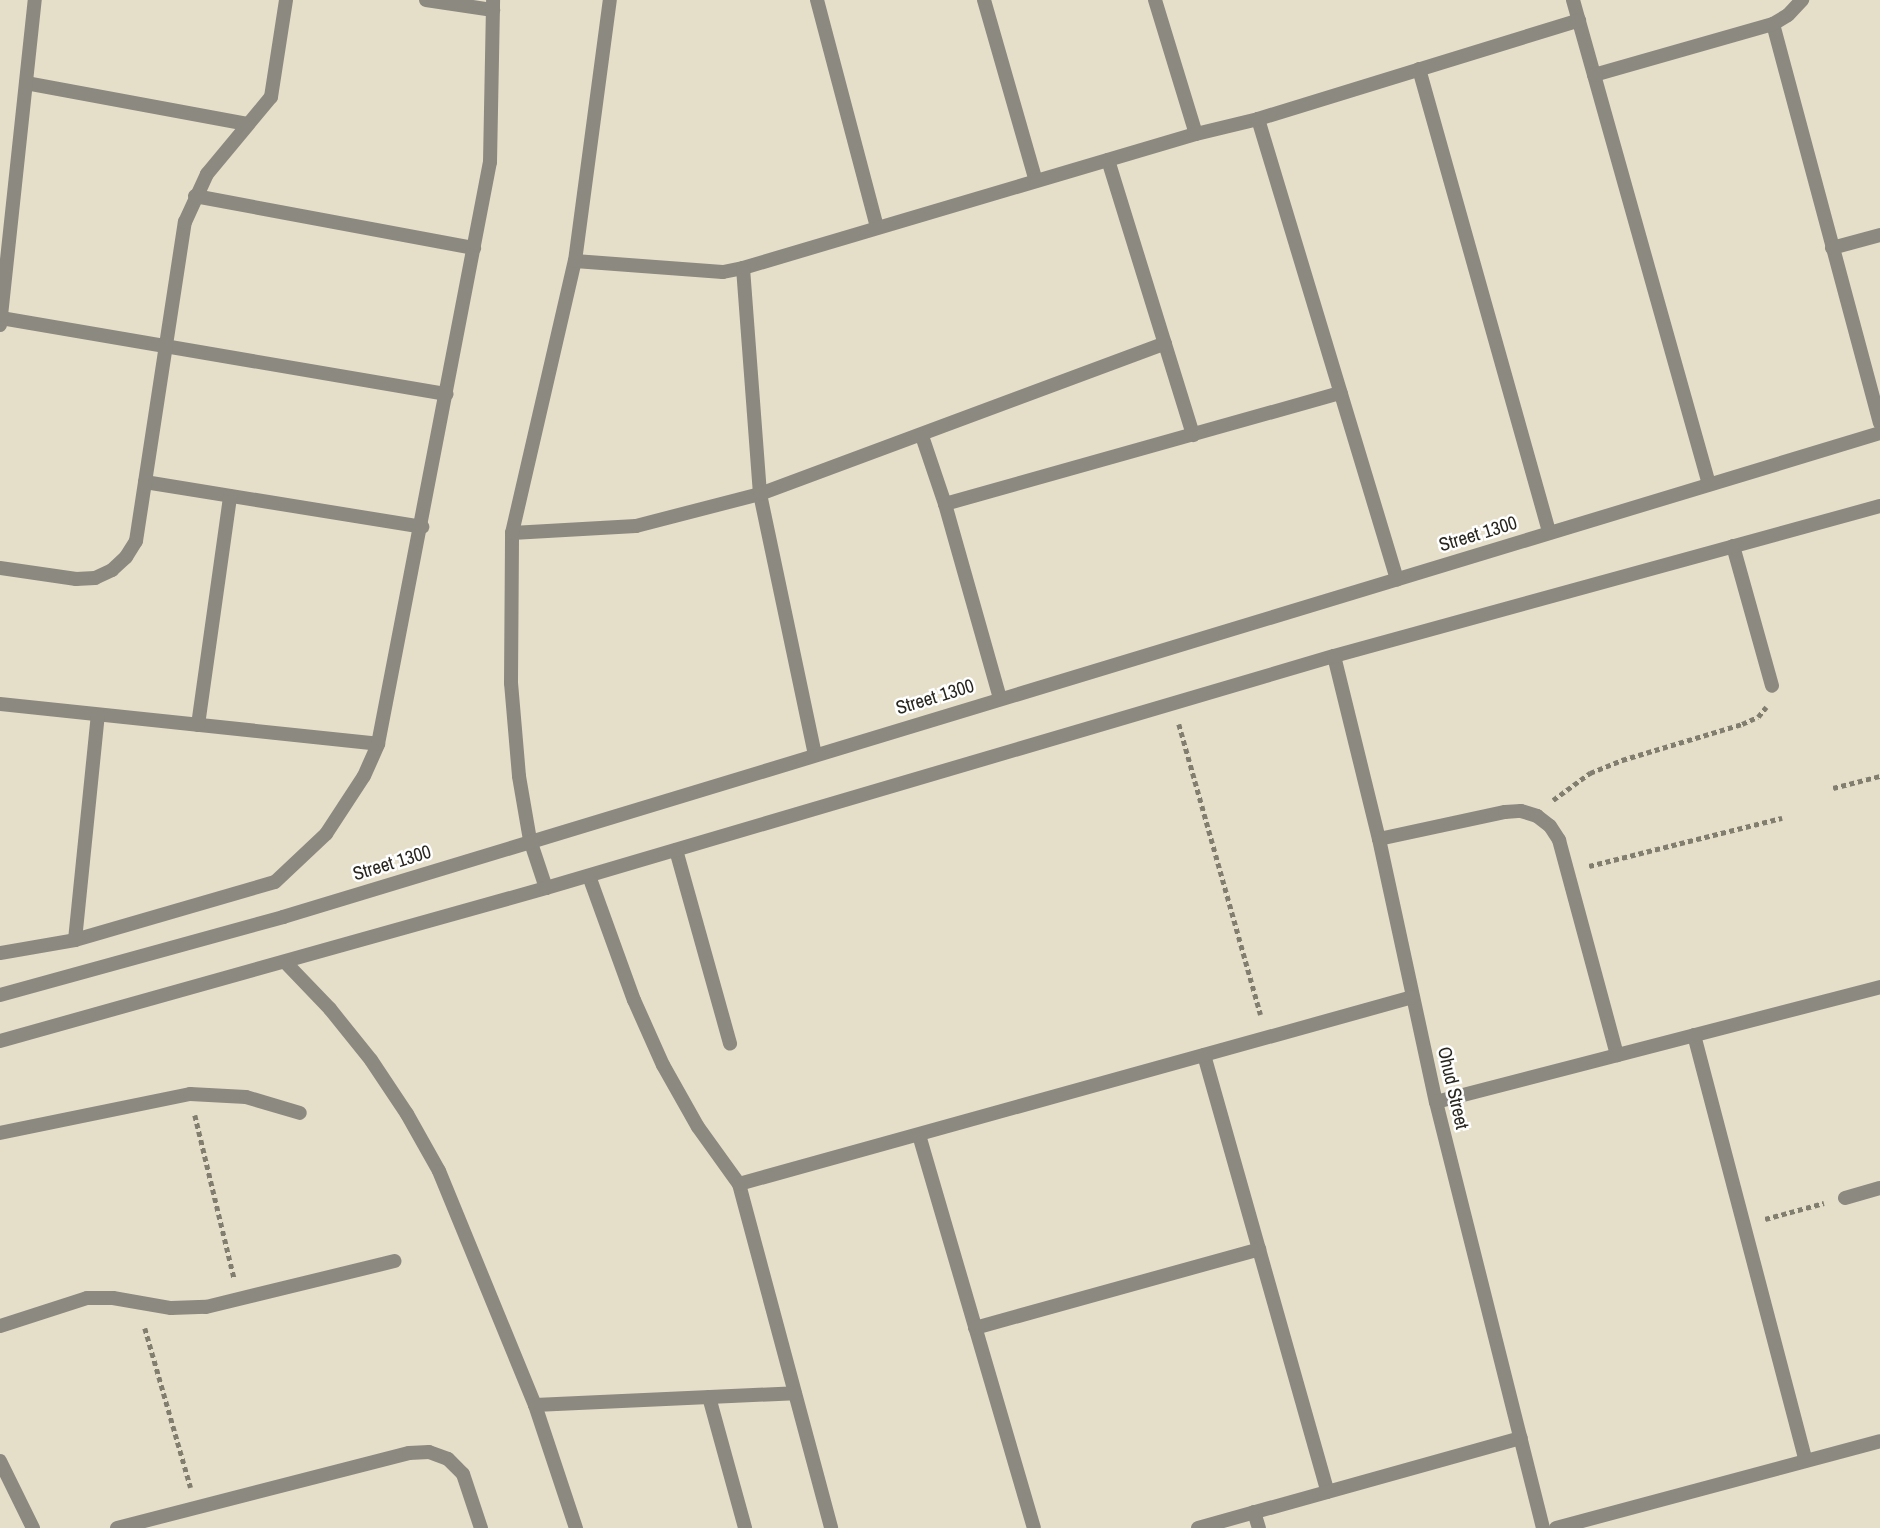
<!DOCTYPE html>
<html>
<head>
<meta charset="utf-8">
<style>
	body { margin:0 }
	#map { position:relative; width:1880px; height:1528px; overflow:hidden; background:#e5dfca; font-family:"Archivo Narrow",sans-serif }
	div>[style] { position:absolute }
	.path>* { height:4.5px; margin-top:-2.25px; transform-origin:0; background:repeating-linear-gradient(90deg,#827e6f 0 5px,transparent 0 8.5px) }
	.service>* { height:14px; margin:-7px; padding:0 7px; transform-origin:7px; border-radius:7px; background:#8c8980 }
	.minor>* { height:14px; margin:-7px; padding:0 7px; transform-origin:7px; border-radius:7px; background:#8c8980 }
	span { translate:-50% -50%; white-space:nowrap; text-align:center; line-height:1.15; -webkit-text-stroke:5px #fff; paint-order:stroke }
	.street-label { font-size:19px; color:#28261e }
</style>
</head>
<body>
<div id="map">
	<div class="path">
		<div style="left:1179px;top:724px;width:302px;rotate:74.3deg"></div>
		<div style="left:1833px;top:788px;width:49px;rotate:-14.3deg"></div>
		<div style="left:1553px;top:800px;width:46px;rotate:-36.1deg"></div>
		<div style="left:1590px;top:773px;width:35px;rotate:-22deg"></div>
		<div style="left:1622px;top:760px;width:125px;rotate:-16.7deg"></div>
		<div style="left:1742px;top:724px;width:17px;rotate:-24deg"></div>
		<div style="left:1758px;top:717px;width:13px;rotate:-51deg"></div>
		<div style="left:1589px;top:866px;width:199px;rotate:-14deg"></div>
		<div style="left:195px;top:1115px;width:167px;rotate:76.5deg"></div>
		<div style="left:1765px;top:1219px;width:61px;rotate:-15.2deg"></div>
		<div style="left:145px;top:1328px;width:166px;rotate:74deg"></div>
	</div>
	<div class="service">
		<div style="left:676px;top:850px;width:201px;rotate:74.4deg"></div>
	</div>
	<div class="minor">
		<div style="left:426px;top:0;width:68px;rotate:8.5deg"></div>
		<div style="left:817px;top:0;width:235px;rotate:75.2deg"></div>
		<div style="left:984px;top:0;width:188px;rotate:74deg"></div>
		<div style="left:1155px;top:0;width:140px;rotate:73deg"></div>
		<div style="left:1573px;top:0;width:503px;rotate:74.31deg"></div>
		<div style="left:1773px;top:24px;width:413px;rotate:75deg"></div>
		<div style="left:1419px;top:69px;width:481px;rotate:74.3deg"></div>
		<div style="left:1594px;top:75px;width:186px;rotate:-15.9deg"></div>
		<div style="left:1773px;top:24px;width:17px;rotate:-31deg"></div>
		<div style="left:1788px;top:15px;width:21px;rotate:-47deg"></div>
		<div style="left:26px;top:83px;width:225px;rotate:10.5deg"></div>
		<div style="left:1258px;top:119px;width:481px;rotate:73.2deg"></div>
		<div style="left:1108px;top:160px;width:288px;rotate:72.8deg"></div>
		<div style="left:195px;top:196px;width:284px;rotate:10.6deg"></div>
		<div style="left:1832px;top:248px;width:50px;rotate:-15.2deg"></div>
		<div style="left:575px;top:261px;width:148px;rotate:4.3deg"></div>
		<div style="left:723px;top:272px;width:20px;rotate:-11deg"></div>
		<div style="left:743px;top:268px;width:472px;rotate:-16.5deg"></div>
		<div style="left:1196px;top:134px;width:64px;rotate:-13.6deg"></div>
		<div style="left:1258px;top:119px;width:336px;rotate:-17.1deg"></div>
		<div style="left:743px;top:268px;width:227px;rotate:85.7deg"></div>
		<div style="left:760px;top:494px;width:266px;rotate:78.1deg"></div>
		<div style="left:1px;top:318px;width:452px;rotate:9.7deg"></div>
		<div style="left:0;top:325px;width:327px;rotate:-83.9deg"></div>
		<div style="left:922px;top:436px;width:72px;rotate:71.3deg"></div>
		<div style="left:945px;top:504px;width:202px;rotate:74.2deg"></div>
		<div style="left:145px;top:482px;width:281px;rotate:9.2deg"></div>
		<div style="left:945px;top:504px;width:411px;rotate:-15.7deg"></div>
		<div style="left:512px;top:533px;width:124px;rotate:-3.2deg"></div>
		<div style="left:636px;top:526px;width:128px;rotate:-14.5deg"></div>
		<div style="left:760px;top:494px;width:432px;rotate:-20.4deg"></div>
		<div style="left:1733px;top:546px;width:145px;rotate:74.4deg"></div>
		<div style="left:0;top:568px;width:77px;rotate:8.2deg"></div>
		<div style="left:76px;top:579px;width:19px;rotate:-3deg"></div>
		<div style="left:95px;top:578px;width:19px;rotate:-25deg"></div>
		<div style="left:112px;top:570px;width:19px;rotate:-43deg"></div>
		<div style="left:126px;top:557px;width:19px;rotate:-58deg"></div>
		<div style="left:136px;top:541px;width:323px;rotate:-81.3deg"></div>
		<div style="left:185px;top:222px;width:53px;rotate:-65.4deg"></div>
		<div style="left:207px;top:174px;width:100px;rotate:-50.3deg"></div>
		<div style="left:271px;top:97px;width:98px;rotate:-81.2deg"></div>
		<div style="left:1334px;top:656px;width:188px;rotate:76.2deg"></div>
		<div style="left:1379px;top:839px;width:269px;rotate:77.8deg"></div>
		<div style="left:1436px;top:1102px;width:439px;rotate:75.9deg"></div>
		<div style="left:0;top:704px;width:380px;rotate:6deg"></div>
		<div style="left:198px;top:725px;width:231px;rotate:-82deg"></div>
		<div style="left:1379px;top:839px;width:129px;rotate:-12.1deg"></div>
		<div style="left:1505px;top:812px;width:16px;rotate:-4deg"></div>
		<div style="left:1521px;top:811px;width:17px;rotate:17deg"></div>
		<div style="left:1537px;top:816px;width:16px;rotate:38deg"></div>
		<div style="left:1550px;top:826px;width:17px;rotate:57deg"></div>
		<div style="left:1559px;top:840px;width:223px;rotate:74.9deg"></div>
		<div style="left:589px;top:876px;width:132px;rotate:70.1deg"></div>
		<div style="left:634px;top:1000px;width:71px;rotate:66deg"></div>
		<div style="left:663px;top:1065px;width:71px;rotate:60.6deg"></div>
		<div style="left:698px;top:1127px;width:70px;rotate:54.3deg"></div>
		<div style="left:739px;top:1184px;width:356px;rotate:75deg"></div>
		<div style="left:546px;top:888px;width:51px;rotate:-108.4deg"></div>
		<div style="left:530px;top:840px;width:65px;rotate:-99.8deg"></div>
		<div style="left:519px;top:776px;width:93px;rotate:-94.9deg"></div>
		<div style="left:511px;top:683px;width:150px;rotate:-89.6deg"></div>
		<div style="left:512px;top:533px;width:279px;rotate:-77deg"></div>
		<div style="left:575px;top:261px;width:263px;rotate:-82.4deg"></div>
		<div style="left:75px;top:940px;width:226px;rotate:-84.2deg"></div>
		<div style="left:0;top:953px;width:76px;rotate:-9.8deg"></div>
		<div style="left:75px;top:940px;width:208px;rotate:-16.2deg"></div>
		<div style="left:275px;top:882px;width:70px;rotate:-43.3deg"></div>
		<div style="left:326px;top:834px;width:69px;rotate:-56.8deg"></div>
		<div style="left:364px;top:776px;width:35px;rotate:-66deg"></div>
		<div style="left:378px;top:744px;width:593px;rotate:-79.11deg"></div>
		<div style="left:490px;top:162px;width:162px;rotate:-88.9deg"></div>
		<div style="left:285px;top:962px;width:65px;rotate:46.2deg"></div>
		<div style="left:330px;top:1009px;width:65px;rotate:51.2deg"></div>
		<div style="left:371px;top:1060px;width:65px;rotate:56.3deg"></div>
		<div style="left:407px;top:1114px;width:65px;rotate:60.7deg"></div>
		<div style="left:439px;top:1171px;width:253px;rotate:67.7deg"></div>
		<div style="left:535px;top:1405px;width:130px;rotate:71.6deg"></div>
		<div style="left:0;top:995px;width:294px;rotate:-15.4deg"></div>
		<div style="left:283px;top:917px;width:1669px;rotate:-16.86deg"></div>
		<div style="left:1694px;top:1035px;width:440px;rotate:75.3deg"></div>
		<div style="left:0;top:1041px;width:567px;rotate:-15.65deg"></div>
		<div style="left:546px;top:888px;width:821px;rotate:-16.41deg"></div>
		<div style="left:1334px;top:656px;width:566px;rotate:-15.36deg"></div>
		<div style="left:1204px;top:1055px;width:454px;rotate:74.2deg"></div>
		<div style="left:1436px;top:1102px;width:459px;rotate:-14.5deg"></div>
		<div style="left:0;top:1133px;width:194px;rotate:-11.6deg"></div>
		<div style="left:190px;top:1094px;width:56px;rotate:3.1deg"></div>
		<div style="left:246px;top:1097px;width:56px;rotate:16.5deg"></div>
		<div style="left:919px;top:1135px;width:409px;rotate:73.7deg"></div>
		<div style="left:739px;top:1184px;width:699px;rotate:-15.51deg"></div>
		<div style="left:1845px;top:1198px;width:36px;rotate:-16deg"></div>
		<div style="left:0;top:1326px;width:91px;rotate:-17.8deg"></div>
		<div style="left:87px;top:1298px;width:26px"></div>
		<div style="left:113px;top:1298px;width:59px;rotate:9.8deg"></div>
		<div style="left:171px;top:1308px;width:35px;rotate:-2deg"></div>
		<div style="left:206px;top:1307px;width:194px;rotate:-13.7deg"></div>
		<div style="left:975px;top:1328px;width:295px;rotate:-15.5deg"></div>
		<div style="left:709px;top:1397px;width:136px;rotate:74.6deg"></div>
		<div style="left:535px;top:1405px;width:260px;rotate:-2.6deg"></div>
		<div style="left:0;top:1461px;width:75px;rotate:63.8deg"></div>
		<div style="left:1254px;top:1512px;width:17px;rotate:73deg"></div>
		<div style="left:117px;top:1528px;width:301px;rotate:-14.4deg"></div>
		<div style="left:409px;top:1453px;width:20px;rotate:-3deg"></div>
		<div style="left:429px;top:1452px;width:20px;rotate:20deg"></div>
		<div style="left:448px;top:1459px;width:21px;rotate:45deg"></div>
		<div style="left:463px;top:1474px;width:57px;rotate:71.6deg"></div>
		<div style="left:1198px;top:1528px;width:335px;rotate:-15.6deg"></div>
		<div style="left:1556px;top:1528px;width:335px;rotate:-15deg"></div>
	</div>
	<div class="street-label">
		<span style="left:1478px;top:534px;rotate:-17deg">Street 1300</span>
		<span style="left:935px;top:697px;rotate:-17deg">Street 1300</span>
		<span style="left:392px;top:863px;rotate:-17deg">Street 1300</span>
		<span style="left:1453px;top:1088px;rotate:77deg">Ohud Street</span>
	</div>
</div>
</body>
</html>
